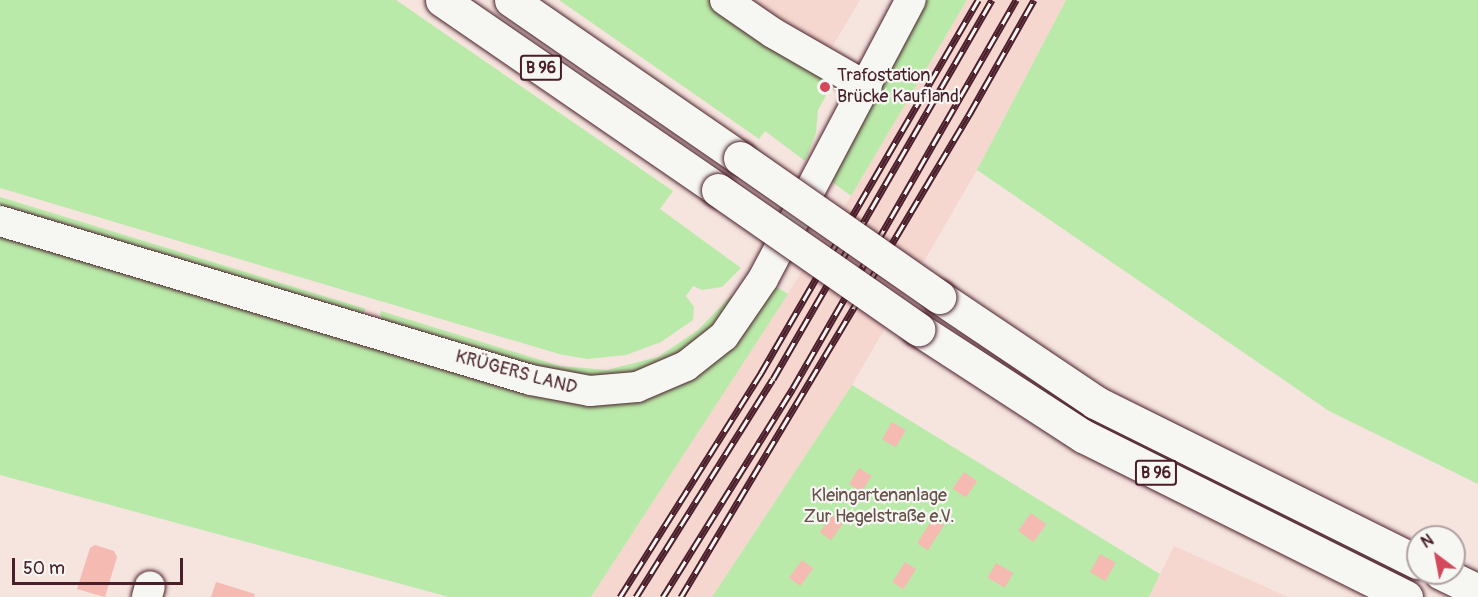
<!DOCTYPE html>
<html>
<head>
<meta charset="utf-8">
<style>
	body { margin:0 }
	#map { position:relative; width:1478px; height:597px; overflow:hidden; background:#f6e4de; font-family:Pangolin,sans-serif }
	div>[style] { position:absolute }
	.built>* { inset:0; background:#f6d7d0 }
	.green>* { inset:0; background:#baeaa9; transform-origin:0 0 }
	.building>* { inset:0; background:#f5bab1; transform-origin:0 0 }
	.roads { filter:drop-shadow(0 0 2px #4a1f2b) drop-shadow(0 0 2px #4a1f2b) }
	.minor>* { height:30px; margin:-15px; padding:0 15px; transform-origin:15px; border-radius:15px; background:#f6f6f2 }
	.highway>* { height:33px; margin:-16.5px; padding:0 16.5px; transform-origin:16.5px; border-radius:16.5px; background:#f6f6f2 }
	.rail>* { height:7px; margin-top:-3.5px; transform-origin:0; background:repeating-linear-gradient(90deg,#f6f6f2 0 14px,#4a1f2b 0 28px); box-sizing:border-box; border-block:2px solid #4a1f2b }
	.bridges { filter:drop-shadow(0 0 2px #4a1f2b) drop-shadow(0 0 2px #4a1f2b) }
	.highway-bridge>* { height:33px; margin:-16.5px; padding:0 16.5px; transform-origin:16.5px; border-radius:16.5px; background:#f6f6f2 }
	.dots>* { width:16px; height:16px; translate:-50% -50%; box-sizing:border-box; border:3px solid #f6f6f2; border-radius:50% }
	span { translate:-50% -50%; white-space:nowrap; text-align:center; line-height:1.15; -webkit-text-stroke:4.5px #f6f6f2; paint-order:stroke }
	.shield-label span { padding:2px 4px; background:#f6f6f2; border:2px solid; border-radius:4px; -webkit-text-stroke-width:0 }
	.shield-label { font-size:16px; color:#4a1f2b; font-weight:700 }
	.poi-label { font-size:18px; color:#4a1f2b }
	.left { translate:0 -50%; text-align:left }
	.street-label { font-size:18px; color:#4a1f2b }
	.park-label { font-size:18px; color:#66524a }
	.north { position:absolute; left:1406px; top:525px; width:60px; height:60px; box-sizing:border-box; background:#f6f6f2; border:2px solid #b1a0a2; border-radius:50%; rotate:328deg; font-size:16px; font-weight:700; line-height:24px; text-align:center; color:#4a1f2b }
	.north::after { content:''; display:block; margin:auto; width:21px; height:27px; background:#d1495b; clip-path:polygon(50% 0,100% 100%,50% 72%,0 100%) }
	.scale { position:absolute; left:12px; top:558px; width:171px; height:27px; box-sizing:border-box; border:3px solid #4a1f2b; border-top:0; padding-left:8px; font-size:18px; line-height:21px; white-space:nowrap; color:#4a1f2b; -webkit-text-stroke:4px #f6f6f2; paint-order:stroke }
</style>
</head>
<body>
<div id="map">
	<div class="built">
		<div style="clip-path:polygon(713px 0,860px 0,818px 71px)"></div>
		<div style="clip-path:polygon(967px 0,1066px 0,977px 170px,852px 385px,712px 597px,591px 597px,851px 196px)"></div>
		<div style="clip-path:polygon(1174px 546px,1288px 597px,1149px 597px)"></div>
	</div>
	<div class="green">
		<div style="clip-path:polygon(0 0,396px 0,673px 191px,660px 209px,741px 268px,722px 287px,702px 290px,693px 286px,686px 296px,694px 307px,693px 320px,661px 342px,626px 355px,587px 359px,559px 354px,0 188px)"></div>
		<div style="clip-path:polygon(559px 0,713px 0,833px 83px,818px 110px,816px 133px,805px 161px,765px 131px,759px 139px)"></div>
		<div style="clip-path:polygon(925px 0,967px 0,851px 196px,831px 181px)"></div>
		<div style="clip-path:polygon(1066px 0,1478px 0,1478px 484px,1329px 411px,977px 170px)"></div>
		<div style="left:0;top:197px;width:382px;height:12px;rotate:17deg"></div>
		<div style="clip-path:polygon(0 233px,645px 398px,675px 387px,707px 367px,772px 284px,788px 294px,591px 597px,449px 597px,0 475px)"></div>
		<div style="clip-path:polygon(732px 295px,736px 299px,709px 332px,688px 349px,643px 371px,607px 378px,563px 375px,384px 324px,380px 314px,381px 311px,560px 366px,607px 370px,658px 357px,698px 330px)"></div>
		<div style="clip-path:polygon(852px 385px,1160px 574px,1149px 597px,712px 597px)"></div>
	</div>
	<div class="building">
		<div style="left:824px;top:81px;width:9px;height:9px;rotate:36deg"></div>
		<div style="left:892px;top:422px;width:16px;height:20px;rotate:30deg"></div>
		<div style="left:859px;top:468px;width:15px;height:19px;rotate:32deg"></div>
		<div style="left:964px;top:472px;width:16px;height:20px;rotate:35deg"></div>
		<div style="left:1031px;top:513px;width:19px;height:22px;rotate:36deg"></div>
		<div style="left:832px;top:515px;width:14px;height:21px;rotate:36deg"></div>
		<div style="left:933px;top:518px;width:13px;height:30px;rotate:32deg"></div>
		<div style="clip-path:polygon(95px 545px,114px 551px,117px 557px,105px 597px,77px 589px,90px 548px)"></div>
		<div style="left:1100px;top:554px;width:18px;height:21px;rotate:29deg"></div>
		<div style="left:802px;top:560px;width:14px;height:22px;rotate:36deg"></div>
		<div style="left:905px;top:562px;width:13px;height:24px;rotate:32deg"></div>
		<div style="left:996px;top:563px;width:20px;height:17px;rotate:30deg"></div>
		<div style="clip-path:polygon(216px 582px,255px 594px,254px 597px,211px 597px)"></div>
	</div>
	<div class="roads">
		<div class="minor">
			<div style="left:725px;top:0;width:58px;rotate:34.5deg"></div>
			<div style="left:773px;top:33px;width:108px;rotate:29.9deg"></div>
			<div style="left:0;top:221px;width:554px;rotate:16.67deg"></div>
			<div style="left:531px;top:380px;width:60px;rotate:10.6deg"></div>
			<div style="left:590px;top:391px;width:47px;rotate:-4.9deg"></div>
			<div style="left:637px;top:387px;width:53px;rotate:-23.2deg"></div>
			<div style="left:686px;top:366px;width:48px;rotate:-38.3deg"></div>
			<div style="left:724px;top:336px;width:69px;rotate:-55.6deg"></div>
			<div style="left:763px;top:279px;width:316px;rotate:-62.1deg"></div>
			<div style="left:147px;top:597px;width:11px;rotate:-75deg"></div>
		</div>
		<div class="highway">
			<div style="left:442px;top:0;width:335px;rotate:34.5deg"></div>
			<div style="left:511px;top:0;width:278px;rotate:34.6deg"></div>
			<div style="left:939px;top:297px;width:188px;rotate:33.9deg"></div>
			<div style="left:1095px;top:402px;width:360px;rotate:26.4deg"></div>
			<div style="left:918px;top:329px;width:197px;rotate:33deg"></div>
			<div style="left:1083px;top:436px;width:361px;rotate:26.5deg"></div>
			<div style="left:1441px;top:573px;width:41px;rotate:25.9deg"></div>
		</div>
	</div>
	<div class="rail">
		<div style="left:620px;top:597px;width:265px;rotate:-57.8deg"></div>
		<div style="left:761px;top:373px;width:432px;rotate:-59.8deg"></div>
		<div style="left:636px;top:597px;width:257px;rotate:-57.9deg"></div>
		<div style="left:773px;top:379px;width:438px;rotate:-60deg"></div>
		<div style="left:663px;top:597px;width:246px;rotate:-58.1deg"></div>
		<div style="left:793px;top:388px;width:448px;rotate:-60.1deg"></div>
		<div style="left:681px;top:597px;width:564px;rotate:-59.16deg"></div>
		<div style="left:970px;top:113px;width:130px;rotate:-60.5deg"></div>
	</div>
	<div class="bridges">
		<div class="highway-bridge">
			<div style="left:740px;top:158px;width:243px;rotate:34.9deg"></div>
			<div style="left:718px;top:190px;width:244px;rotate:34.8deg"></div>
		</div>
	</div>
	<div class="dots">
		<div style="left:825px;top:87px;background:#d1495b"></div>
	</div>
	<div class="shield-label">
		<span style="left:541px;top:68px">B 96</span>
		<span style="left:1156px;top:473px">B 96</span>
	</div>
	<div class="poi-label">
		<span class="left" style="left:837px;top:87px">Trafostation<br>Brücke Kaufland</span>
	</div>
	<div class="street-label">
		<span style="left:516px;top:373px;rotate:15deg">KRÜGERS LAND</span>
	</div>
	<div class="park-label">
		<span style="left:879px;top:507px">Kleingartenanlage<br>Zur Hegelstraße e.V.</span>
	</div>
	<div class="north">N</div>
	<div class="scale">50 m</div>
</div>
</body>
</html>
